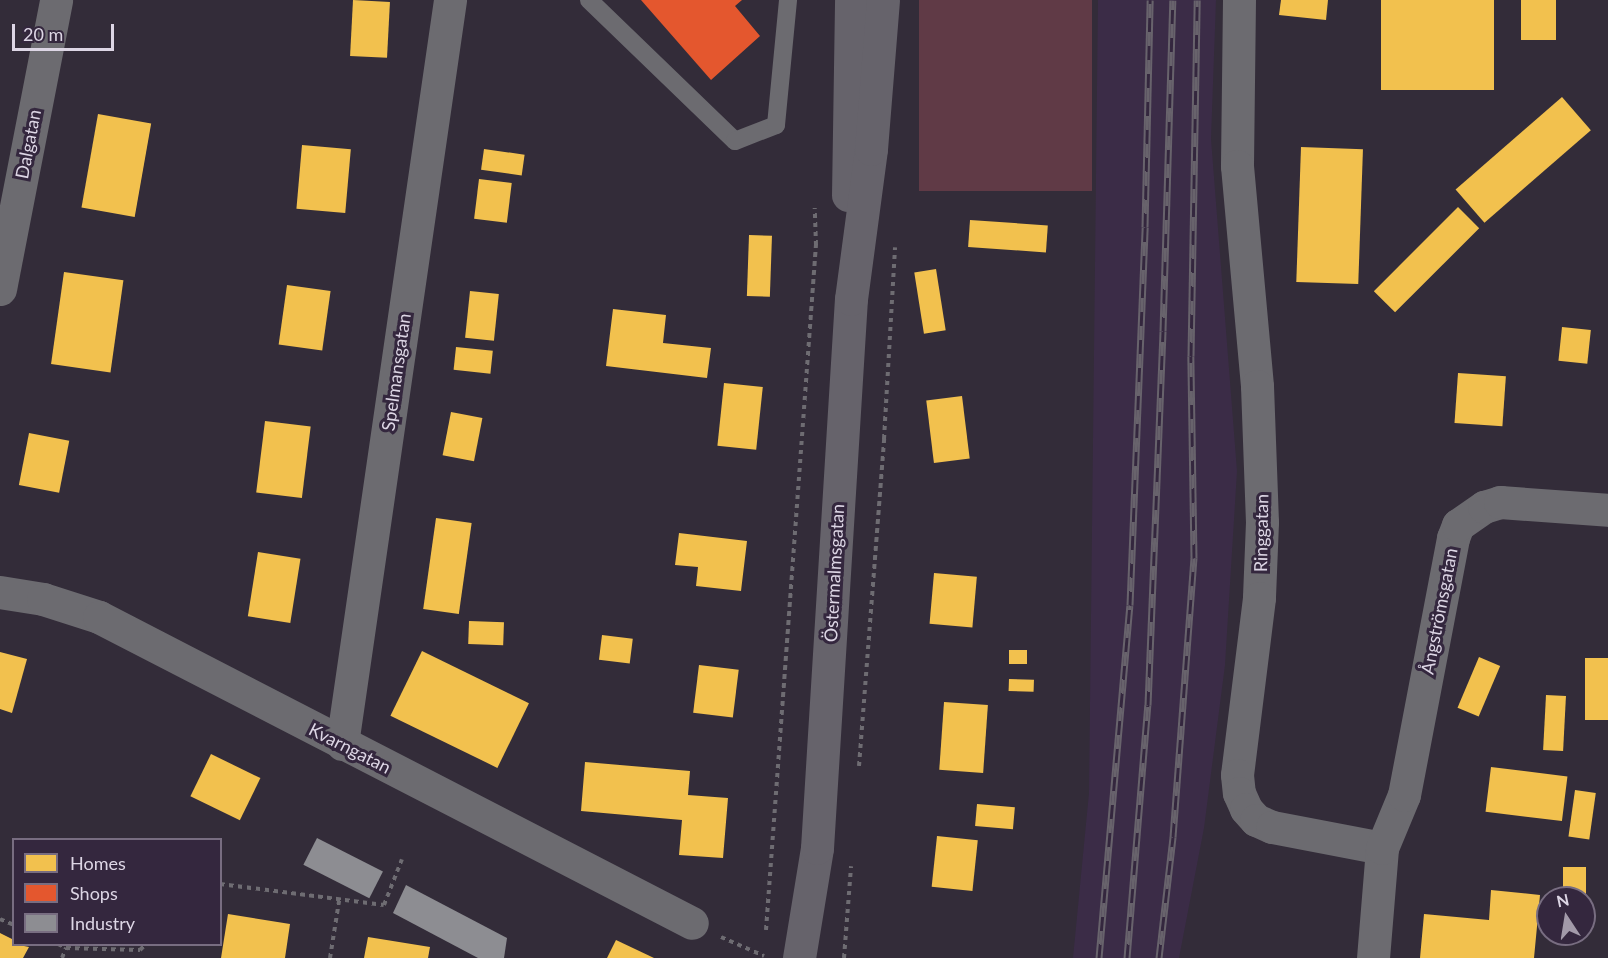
<!DOCTYPE html>
<html>
<head>
<meta charset="utf-8">
<style>
	body { margin:0 }
	#map { position:relative; width:1608px; height:958px; overflow:hidden; background:#332c39; font-family:Lato,sans-serif }
	div>[style] { position:absolute }
	.built>* { inset:0; background:#3b2c47 }
	.green>* { inset:0; background:#603a46; transform-origin:0 0 }
	.homes>* { inset:0; background:#f2c14e; transform-origin:0 0 }
	.shops>* { inset:0; background:#e4572e }
	.industry>* { inset:0; background:#8d8d92; transform-origin:0 0 }
	.path>* { height:4px; margin-top:-2px; transform-origin:0; background:repeating-linear-gradient(90deg,#6e6c72 0 4.5px,transparent 0 9px) }
	.lane>* { height:18px; margin:-9px; padding:0 9px; transform-origin:9px; border-radius:9px; background:#6c6b70 }
	.street>* { height:33px; margin:-16.5px; padding:0 16.5px; transform-origin:16.5px; border-radius:16.5px; background:#6c6b70 }
	.secondary>* { height:33px; margin:-16.5px; padding:0 16.5px; transform-origin:16.5px; border-radius:16.5px; background:#66636b }
	.rail>* { height:7px; margin-top:-3.5px; transform-origin:0; background:repeating-linear-gradient(90deg,#34273e 0 14px,#68636c 0 28px); box-sizing:border-box; border-block:2px solid #68636c }
	span { translate:-50% -50%; white-space:nowrap; text-align:center; line-height:1.15; -webkit-text-stroke:6px #34273e; paint-order:stroke }
	.street-label { font-size:18px; color:#ddd6e5 }
	.legend { position:absolute; left:12px; top:838px; width:210px; height:108px; box-sizing:border-box; background:#34273e; border:2px solid #786d81; margin:0; padding:8px 10px; list-style:none; font-size:18px; color:#ddd6e5 }
	.legend li { display:flex; align-items:center; gap:12px; height:30px }
	.legend b { width:30px; border:2px solid #786d81 }
	.north { position:absolute; left:1536px; top:886px; width:60px; height:60px; box-sizing:border-box; background:#34273e; border:2px solid #786d81; border-radius:50%; rotate:348deg; font-size:16px; font-weight:700; line-height:24px; text-align:center; color:#ddd6e5 }
	.north::after { content:''; display:block; margin:auto; width:21px; height:27px; background:#a29aa9; clip-path:polygon(50% 0,100% 100%,50% 72%,0 100%) }
	.scale { position:absolute; left:12px; top:24px; width:102px; height:27px; box-sizing:border-box; border:3px solid #ddd6e5; border-top:0; padding-left:8px; font-size:18px; line-height:21px; white-space:nowrap; color:#ddd6e5; -webkit-text-stroke:4px #34273e; paint-order:stroke }
</style>
</head>
<body>
<div id="map">
	<div class="built">
		<div style="clip-path:polygon(1098px 0,1216px 0,1211px 139px,1237px 471px,1225px 665px,1204px 828px,1179px 958px,1073px 958px,1089px 793px)"></div>
	</div>
	<div class="green">
		<div style="left:919px;top:0;width:173px;height:191px"></div>
	</div>
	<div class="homes">
		<div style="left:353px;top:0;width:37px;height:56px;rotate:3deg"></div>
		<div style="clip-path:polygon(1281px 0,1328px 0,1326px 20px,1279px 15px)"></div>
		<div style="left:1381px;top:0;width:113px;height:90px"></div>
		<div style="left:1521px;top:0;width:35px;height:40px"></div>
		<div style="left:1562px;top:97px;width:44px;height:141px;rotate:49deg"></div>
		<div style="left:98px;top:114px;width:54px;height:95px;rotate:10deg"></div>
		<div style="left:302px;top:145px;width:49px;height:64px;rotate:5deg"></div>
		<div style="left:1301px;top:147px;width:62px;height:135px;rotate:2deg"></div>
		<div style="left:484px;top:149px;width:41px;height:21px;rotate:8deg"></div>
		<div style="left:479px;top:179px;width:33px;height:40px;rotate:7deg"></div>
		<div style="left:1458px;top:207px;width:30px;height:119px;rotate:45deg"></div>
		<div style="left:970px;top:220px;width:78px;height:27px;rotate:4deg"></div>
		<div style="left:749px;top:235px;width:23px;height:61px;rotate:2deg"></div>
		<div style="left:936px;top:269px;width:62px;height:22px;rotate:81deg"></div>
		<div style="left:64px;top:272px;width:60px;height:93px;rotate:8deg"></div>
		<div style="left:287px;top:285px;width:44px;height:60px;rotate:8deg"></div>
		<div style="left:470px;top:291px;width:29px;height:47px;rotate:6deg"></div>
		<div style="clip-path:polygon(613px 309px,666px 315px,663px 343px,711px 348px,707px 378px,606px 366px)"></div>
		<div style="left:1562px;top:327px;width:29px;height:34px;rotate:6deg"></div>
		<div style="left:456px;top:347px;width:37px;height:23px;rotate:6deg"></div>
		<div style="left:1458px;top:373px;width:48px;height:50px;rotate:4deg"></div>
		<div style="left:724px;top:383px;width:39px;height:63px;rotate:6deg"></div>
		<div style="left:962px;top:396px;width:63px;height:36px;rotate:83deg"></div>
		<div style="left:451px;top:412px;width:32px;height:44px;rotate:11deg"></div>
		<div style="left:265px;top:421px;width:46px;height:72px;rotate:7deg"></div>
		<div style="left:29px;top:433px;width:41px;height:53px;rotate:11deg"></div>
		<div style="left:436px;top:518px;width:36px;height:92px;rotate:8deg"></div>
		<div style="clip-path:polygon(679px 533px,747px 541px,741px 591px,696px 586px,698px 567px,675px 565px)"></div>
		<div style="left:258px;top:552px;width:43px;height:65px;rotate:9deg"></div>
		<div style="left:934px;top:573px;width:43px;height:51px;rotate:5deg"></div>
		<div style="left:469px;top:621px;width:35px;height:23px;rotate:2deg"></div>
		<div style="left:602px;top:635px;width:31px;height:25px;rotate:7deg"></div>
		<div style="left:1009px;top:650px;width:18px;height:14px"></div>
		<div style="left:422px;top:651px;width:119px;height:72px;rotate:26deg"></div>
		<div style="clip-path:polygon(0 652px,27px 659px,12px 713px,0 709px)"></div>
		<div style="left:1479px;top:657px;width:23px;height:55px;rotate:23deg"></div>
		<div style="left:1585px;top:658px;width:23px;height:62px"></div>
		<div style="left:699px;top:665px;width:40px;height:48px;rotate:7deg"></div>
		<div style="left:1009px;top:679px;width:25px;height:12px;rotate:2deg"></div>
		<div style="left:1546px;top:695px;width:20px;height:55px;rotate:3deg"></div>
		<div style="left:944px;top:702px;width:44px;height:68px;rotate:4deg"></div>
		<div style="left:211px;top:754px;width:55px;height:47px;rotate:26deg"></div>
		<div style="clip-path:polygon(585px 762px,690px 771px,688px 795px,728px 798px,723px 858px,679px 855px,682px 820px,581px 811px)"></div>
		<div style="left:1491px;top:767px;width:77px;height:45px;rotate:7deg"></div>
		<div style="left:1575px;top:790px;width:21px;height:47px;rotate:8deg"></div>
		<div style="left:977px;top:804px;width:38px;height:22px;rotate:5deg"></div>
		<div style="left:937px;top:836px;width:41px;height:51px;rotate:6deg"></div>
		<div style="left:1563px;top:867px;width:23px;height:31px"></div>
		<div style="clip-path:polygon(1491px 890px,1540px 895px,1534px 958px,1420px 958px,1424px 914px,1489px 920px)"></div>
		<div style="clip-path:polygon(228px 914px,290px 924px,285px 958px,221px 958px)"></div>
		<div style="clip-path:polygon(0 933px,14px 940px,14px 944px,29px 947px,23px 958px,0 958px)"></div>
		<div style="clip-path:polygon(368px 937px,430px 947px,428px 958px,364px 958px)"></div>
		<div style="clip-path:polygon(616px 940px,654px 958px,607px 958px)"></div>
	</div>
	<div class="shops">
		<div style="clip-path:polygon(641px 0,742px 0,735px 6px,760px 36px,711px 80px)"></div>
	</div>
	<div class="industry">
		<div style="left:317px;top:838px;width:74px;height:30px;rotate:27deg"></div>
		<div style="clip-path:polygon(406px 885px,507px 938px,504px 958px,478px 958px,393px 913px)"></div>
	</div>
	<div class="path">
		<div style="left:859px;top:766px;width:328px;rotate:-85.6deg"></div>
		<div style="left:884px;top:439px;width:192px;rotate:-86.7deg"></div>
		<div style="left:220px;top:884px;width:165px;rotate:7.3deg"></div>
		<div style="left:384px;top:905px;width:49px;rotate:-68.6deg"></div>
		<div style="left:0;top:919px;width:15px;rotate:23deg"></div>
		<div style="left:766px;top:930px;width:687px;rotate:-85.83deg"></div>
		<div style="left:816px;top:245px;width:37px;rotate:-92deg"></div>
		<div style="left:721px;top:937px;width:47px;rotate:23.8deg"></div>
		<div style="left:58px;top:944px;width:9px;rotate:27deg"></div>
		<div style="left:66px;top:948px;width:74px;rotate:1.5deg"></div>
		<div style="left:140px;top:950px;width:8px;rotate:-45deg"></div>
		<div style="left:62px;top:958px;width:11px;rotate:-68deg"></div>
		<div style="left:330px;top:958px;width:58px;rotate:-81deg"></div>
		<div style="left:844px;top:958px;width:92px;rotate:-85.6deg"></div>
	</div>
	<div class="lane">
		<div style="left:589px;top:0;width:203px;rotate:44deg"></div>
		<div style="left:735px;top:141px;width:44px;rotate:-21.3deg"></div>
		<div style="left:776px;top:125px;width:126px;rotate:-84.5deg"></div>
	</div>
	<div class="street">
		<div style="left:1239px;top:0;width:166px;rotate:90.7deg"></div>
		<div style="left:1237px;top:166px;width:221px;rotate:84.8deg"></div>
		<div style="left:1257px;top:386px;width:136px;rotate:87.9deg"></div>
		<div style="left:1262px;top:522px;width:76px;rotate:92.3deg"></div>
		<div style="left:1259px;top:598px;width:178px;rotate:97.1deg"></div>
		<div style="left:1237px;top:775px;width:18px;rotate:84deg"></div>
		<div style="left:1239px;top:793px;width:17px;rotate:66deg"></div>
		<div style="left:1246px;top:809px;width:15px;rotate:48deg"></div>
		<div style="left:1256px;top:820px;width:17px;rotate:24deg"></div>
		<div style="left:1272px;top:827px;width:112px;rotate:10.8deg"></div>
		<div style="left:0;top:289px;width:294px;rotate:-79deg"></div>
		<div style="left:0;top:592px;width:44px;rotate:9.2deg"></div>
		<div style="left:43px;top:599px;width:59px;rotate:17.8deg"></div>
		<div style="left:99px;top:617px;width:667px;rotate:27.29deg"></div>
		<div style="left:342px;top:744px;width:752px;rotate:-81.74deg"></div>
		<div style="left:1373px;top:958px;width:110px;rotate:-85.3deg"></div>
		<div style="left:1382px;top:848px;width:57px;rotate:-67.5deg"></div>
		<div style="left:1404px;top:795px;width:262px;rotate:-79.2deg"></div>
		<div style="left:1453px;top:538px;width:14px;rotate:-69deg"></div>
		<div style="left:1458px;top:525px;width:32px;rotate:-35deg"></div>
		<div style="left:1484px;top:507px;width:17px;rotate:-17deg"></div>
		<div style="left:1500px;top:502px;width:108px;rotate:4.2deg"></div>
	</div>
	<div class="secondary">
		<div style="left:848px;top:195px;width:195px;rotate:-89.1deg"></div>
		<div style="left:799px;top:958px;width:111px;rotate:-80.7deg"></div>
		<div style="left:817px;top:848px;width:550px;rotate:-86.46deg"></div>
		<div style="left:851px;top:299px;width:151px;rotate:-82.4deg"></div>
		<div style="left:871px;top:149px;width:149px;rotate:-85.4deg"></div>
	</div>
	<div class="rail">
		<div style="left:1099px;top:958px;width:354px;rotate:-85deg"></div>
		<div style="left:1130px;top:605px;width:378px;rotate:-87.7deg"></div>
		<div style="left:1145px;top:227px;width:227px;rotate:-88.7deg"></div>
		<div style="left:1127px;top:958px;width:254px;rotate:-85.3deg"></div>
		<div style="left:1148px;top:705px;width:374px;rotate:-87.7deg"></div>
		<div style="left:1163px;top:331px;width:331px;rotate:-88.3deg"></div>
		<div style="left:1159px;top:958px;width:122px;rotate:-83.4deg"></div>
		<div style="left:1173px;top:837px;width:280px;rotate:-85.7deg"></div>
		<div style="left:1194px;top:558px;width:202px;rotate:-90.9deg"></div>
		<div style="left:1191px;top:356px;width:356px;rotate:-89deg"></div>
	</div>
	<div class="street-label">
		<span style="left:28px;top:144px;rotate:-79deg">Dalgatan</span>
		<span style="left:396px;top:372px;rotate:-82deg">Spelmansgatan</span>
		<span style="left:1261px;top:533px;rotate:-89deg">Ringgatan</span>
		<span style="left:834px;top:573px;rotate:-87deg">Östermalmsgatan</span>
		<span style="left:1439px;top:611px;rotate:-79deg">Ångströmsgatan</span>
		<span style="left:350px;top:748px;rotate:27deg">Kvarngatan</span>
	</div>
	<ul class="legend">
	<li><b style="height:16px;background:#f2c14e"></b>Homes</li>
	<li><b style="height:16px;background:#e4572e"></b>Shops</li>
	<li><b style="height:16px;background:#8d8d92"></b>Industry</li>
	</ul>
	<div class="north">N</div>
	<div class="scale">20 m</div>
</div>
</body>
</html>
